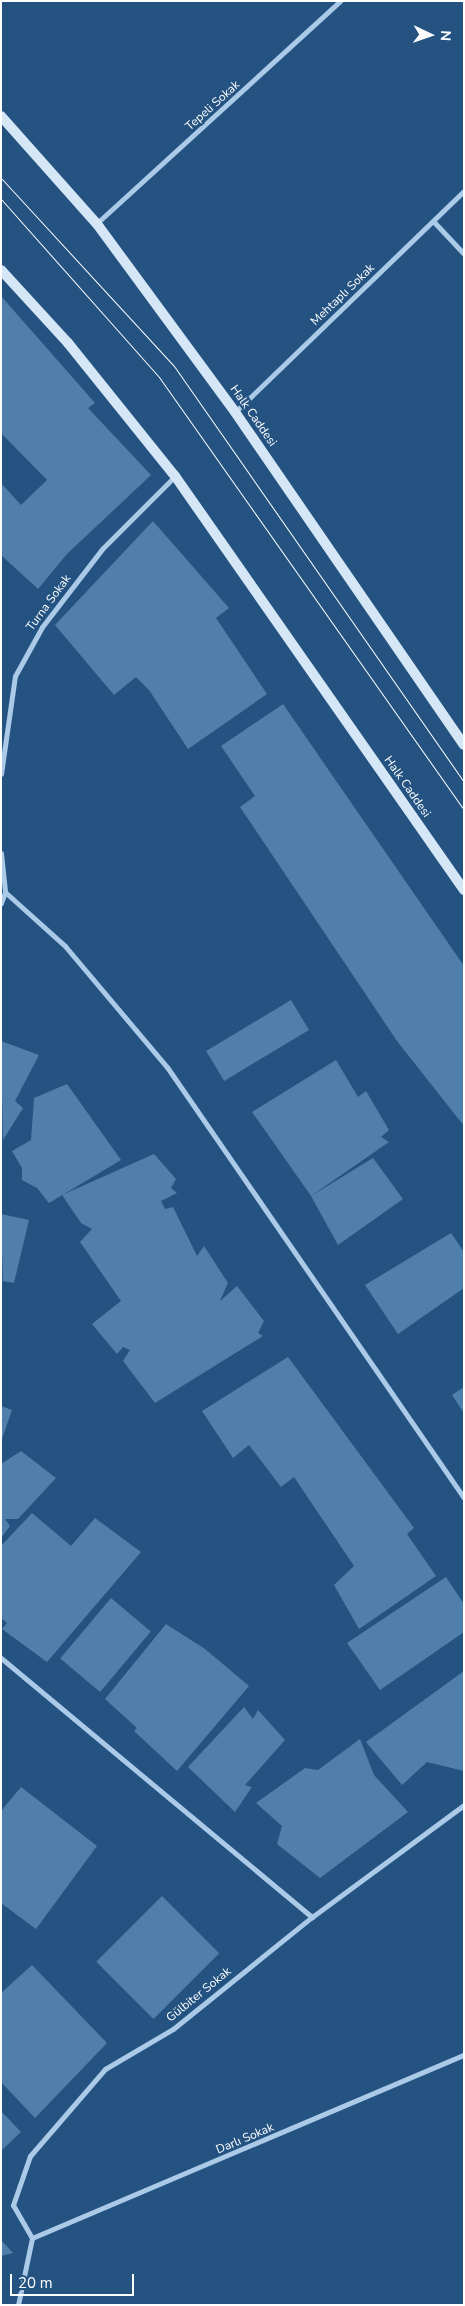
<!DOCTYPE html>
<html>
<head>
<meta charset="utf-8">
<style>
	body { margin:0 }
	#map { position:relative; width:465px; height:2306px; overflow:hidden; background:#245382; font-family:"Nunito Sans",sans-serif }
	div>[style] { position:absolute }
	.building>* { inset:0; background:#507fac; transform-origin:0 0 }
	.street>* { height:5px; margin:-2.5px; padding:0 2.5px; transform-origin:2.5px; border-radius:2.5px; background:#abcae7 }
	.secondary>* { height:10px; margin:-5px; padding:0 5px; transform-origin:5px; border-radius:5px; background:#d5e6f6 }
	.tram>* { height:1px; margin:-0.5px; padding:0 0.5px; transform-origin:0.5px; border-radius:0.5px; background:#fff }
	span { translate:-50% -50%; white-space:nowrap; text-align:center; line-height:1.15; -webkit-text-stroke:4px #245382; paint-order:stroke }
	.street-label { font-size:12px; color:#fff }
	.frame { position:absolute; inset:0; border:2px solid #fff; pointer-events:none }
	.north { position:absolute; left:405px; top:10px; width:50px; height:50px; -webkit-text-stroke:4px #245382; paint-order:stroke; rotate:93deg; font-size:14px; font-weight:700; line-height:20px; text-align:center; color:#fff }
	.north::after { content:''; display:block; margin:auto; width:18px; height:22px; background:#fff; clip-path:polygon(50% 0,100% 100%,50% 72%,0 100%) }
	.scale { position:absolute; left:10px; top:2274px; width:124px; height:22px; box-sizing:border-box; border:2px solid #fff; border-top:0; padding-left:6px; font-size:15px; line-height:18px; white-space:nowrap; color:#fff; -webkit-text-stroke:4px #245382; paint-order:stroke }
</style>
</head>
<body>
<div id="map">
	<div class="building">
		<div style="clip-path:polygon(1px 296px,95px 403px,88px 408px,151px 475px,67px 554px,38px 589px,1px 555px,1px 483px,21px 505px,47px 480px,1px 433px)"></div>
		<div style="clip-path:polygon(153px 521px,229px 608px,216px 618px,267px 694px,188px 749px,149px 690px,136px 677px,114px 695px,55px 625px)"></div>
		<div style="clip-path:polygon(283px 704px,464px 966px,464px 1126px,397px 1041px,240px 807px,255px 796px,221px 746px)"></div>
		<div style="left:291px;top:1000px;width:35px;height:99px;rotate:59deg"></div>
		<div style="clip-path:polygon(1px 1041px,39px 1055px,15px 1101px,23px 1108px,3px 1140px,3px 1147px)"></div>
		<div style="clip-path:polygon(336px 1060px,358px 1097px,366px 1091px,389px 1130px,381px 1137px,389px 1142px,311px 1196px,252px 1112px)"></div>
		<div style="clip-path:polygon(67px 1084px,121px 1160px,49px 1203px,37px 1188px,22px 1180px,22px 1168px,12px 1151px,31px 1140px,34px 1098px)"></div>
		<div style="clip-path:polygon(154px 1154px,176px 1179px,171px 1188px,177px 1193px,161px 1201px,165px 1209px,173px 1207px,197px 1256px,204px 1246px,228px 1283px,220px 1301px,237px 1286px,264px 1321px,258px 1333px,263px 1336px,155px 1403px,123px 1361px,130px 1350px,123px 1347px,117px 1354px,92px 1324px,121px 1301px,80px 1242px,92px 1229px,81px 1223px,62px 1195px)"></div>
		<div style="clip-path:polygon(373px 1158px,403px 1199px,338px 1245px,311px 1196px)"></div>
		<div style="clip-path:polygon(1px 1214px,29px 1220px,14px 1283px,3px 1281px,3px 1289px)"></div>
		<div style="clip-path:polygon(451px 1233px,464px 1252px,464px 1288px,398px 1334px,365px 1285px)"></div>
		<div style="clip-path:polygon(288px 1357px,414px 1528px,407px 1534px,436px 1576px,359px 1629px,334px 1585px,354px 1566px,294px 1477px,281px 1487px,249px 1445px,233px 1458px,202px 1411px)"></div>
		<div style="clip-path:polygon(464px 1387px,464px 1413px,452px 1395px)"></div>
		<div style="clip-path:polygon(1px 1406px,12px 1410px,2px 1439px,1px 1439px)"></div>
		<div style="clip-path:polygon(21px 1451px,56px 1478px,18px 1519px,5px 1519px,10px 1526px,1px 1538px,1px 1464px)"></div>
		<div style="clip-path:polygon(32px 1513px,71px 1546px,95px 1518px,141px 1552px,47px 1662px,2px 1629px,7px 1623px,1px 1618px,1px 1546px)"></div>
		<div style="clip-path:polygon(446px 1577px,464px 1604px,464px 1632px,380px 1690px,347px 1643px)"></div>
		<div style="left:111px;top:1598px;width:52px;height:79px;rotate:40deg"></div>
		<div style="clip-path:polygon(166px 1624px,205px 1649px,249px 1686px,177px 1771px,134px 1731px,137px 1728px,105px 1699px)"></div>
		<div style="clip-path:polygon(464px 1671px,464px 1771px,427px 1762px,402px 1785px,366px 1742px)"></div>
		<div style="clip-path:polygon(244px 1707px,253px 1719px,258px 1710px,285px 1740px,245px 1785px,252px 1787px,235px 1812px,188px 1767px)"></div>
		<div style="clip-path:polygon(360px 1739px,374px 1775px,408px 1812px,320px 1878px,277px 1844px,282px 1826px,256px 1803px,305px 1768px,318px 1770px)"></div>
		<div style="clip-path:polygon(21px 1787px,97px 1846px,36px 1929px,1px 1903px,1px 1811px)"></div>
		<div style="left:162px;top:1896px;width:81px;height:93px;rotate:45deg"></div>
		<div style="clip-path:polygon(32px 1965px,107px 2043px,35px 2118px,1px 2082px,1px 1993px)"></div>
		<div style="clip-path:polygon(1px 2111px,21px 2132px,1px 2151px)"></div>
		<div style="clip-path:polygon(1px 2240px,13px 2253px,1px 2256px)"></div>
	</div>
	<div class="street">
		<div style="left:434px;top:222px;width:44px;rotate:46.8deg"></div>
		<div style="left:97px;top:223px;width:329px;rotate:-42.4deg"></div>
		<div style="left:235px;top:412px;width:318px;rotate:-44deg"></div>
		<div style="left:1px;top:774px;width:99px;rotate:-81.9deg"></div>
		<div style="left:15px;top:676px;width:56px;rotate:-61.1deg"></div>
		<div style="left:42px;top:627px;width:98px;rotate:-52.4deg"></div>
		<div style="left:102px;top:549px;width:103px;rotate:-45deg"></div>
		<div style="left:1px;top:853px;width:39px;rotate:84deg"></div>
		<div style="left:5px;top:892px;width:12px;rotate:110deg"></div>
		<div style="left:5px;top:892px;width:81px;rotate:42deg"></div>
		<div style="left:65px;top:946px;width:158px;rotate:49.9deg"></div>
		<div style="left:167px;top:1067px;width:523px;rotate:55.43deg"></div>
		<div style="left:1px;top:1658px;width:405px;rotate:39.8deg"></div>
		<div style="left:32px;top:2238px;width:38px;rotate:-120deg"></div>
		<div style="left:13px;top:2205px;width:52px;rotate:-70.9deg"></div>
		<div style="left:30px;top:2156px;width:115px;rotate:-49.2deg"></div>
		<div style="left:105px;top:2069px;width:79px;rotate:-30.5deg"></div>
		<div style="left:173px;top:2029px;width:179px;rotate:-38.9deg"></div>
		<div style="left:312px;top:1917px;width:189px;rotate:-36.4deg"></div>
		<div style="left:32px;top:2238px;width:469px;rotate:-23deg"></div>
		<div style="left:18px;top:2305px;width:68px;rotate:-78.2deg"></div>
	</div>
	<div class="secondary">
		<div style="left:1px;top:116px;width:144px;rotate:48.4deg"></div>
		<div style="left:97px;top:224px;width:233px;rotate:53.7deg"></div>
		<div style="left:235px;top:412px;width:404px;rotate:55.5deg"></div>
		<div style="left:1px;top:270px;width:99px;rotate:47.5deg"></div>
		<div style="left:68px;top:343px;width:171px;rotate:51.2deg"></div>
		<div style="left:175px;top:476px;width:505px;rotate:55.08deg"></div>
	</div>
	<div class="tram">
		<div style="left:1px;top:178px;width:255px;rotate:47.4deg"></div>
		<div style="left:174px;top:366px;width:507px;rotate:55.12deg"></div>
		<div style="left:1px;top:199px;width:238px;rotate:48.4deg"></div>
		<div style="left:159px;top:377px;width:530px;rotate:54.84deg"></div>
	</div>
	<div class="street-label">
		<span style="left:213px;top:106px;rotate:-42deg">Tepeli Sokak</span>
		<span style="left:343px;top:295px;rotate:-44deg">Mehtaplı Sokak</span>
		<span style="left:253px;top:416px;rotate:55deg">Halk Caddesi</span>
		<span style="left:49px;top:603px;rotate:-54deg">Turna Sokak</span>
		<span style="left:407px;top:787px;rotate:55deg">Halk Caddesi</span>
		<span style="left:199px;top:1995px;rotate:-39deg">Gülbiter Sokak</span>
		<span style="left:245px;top:2139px;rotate:-23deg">Darlı Sokak</span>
	</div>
	<div class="frame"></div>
	<div class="north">N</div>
	<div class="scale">20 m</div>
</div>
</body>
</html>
